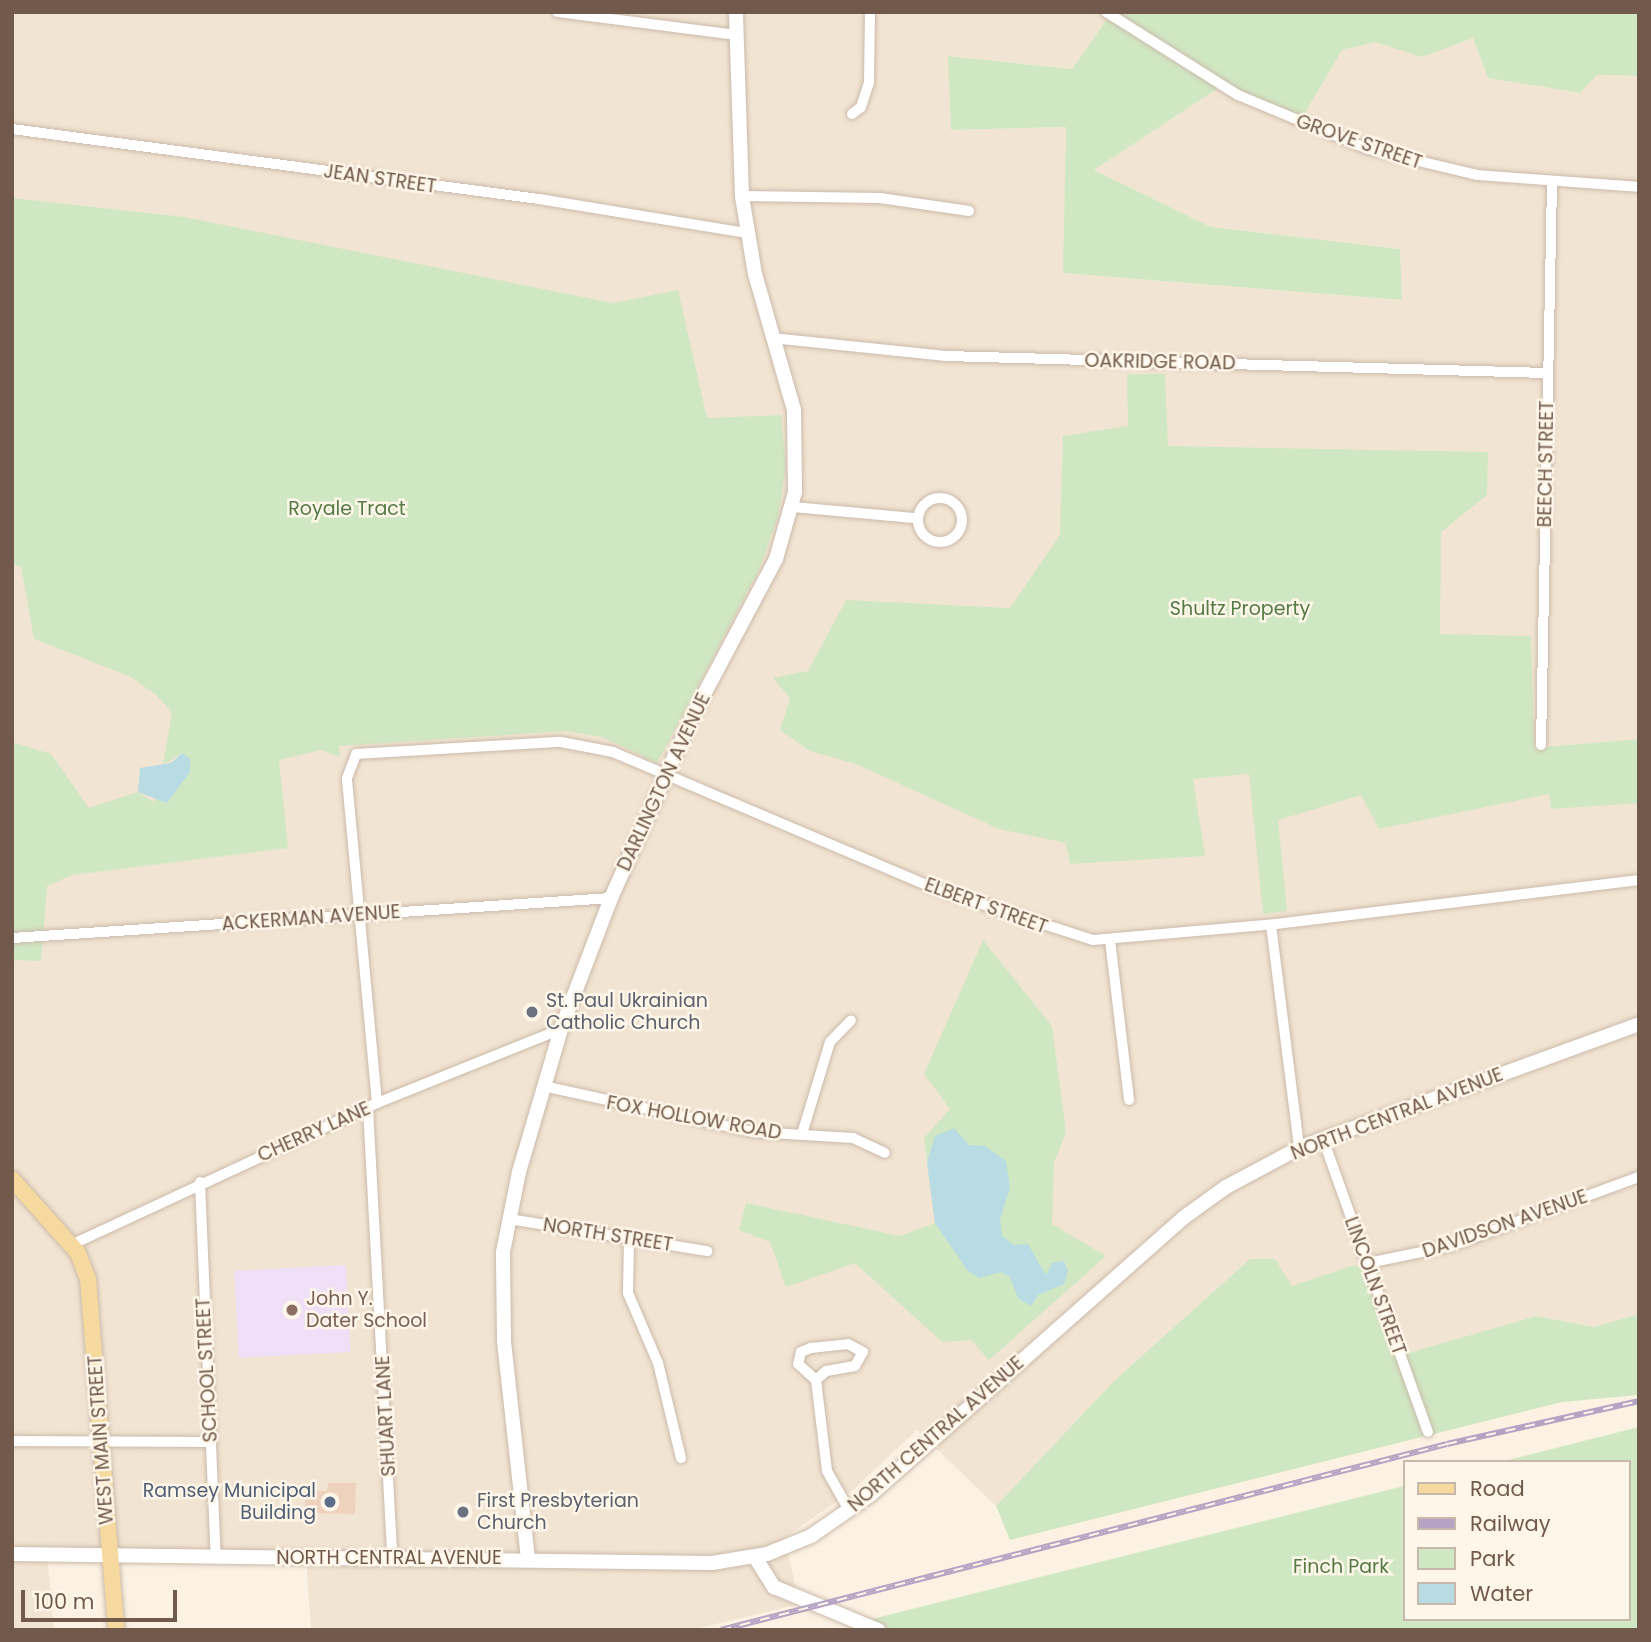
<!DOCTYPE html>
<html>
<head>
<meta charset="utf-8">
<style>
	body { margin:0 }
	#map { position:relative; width:1651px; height:1642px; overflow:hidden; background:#fbf2e3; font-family:Poppins,sans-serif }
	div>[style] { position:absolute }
	.residential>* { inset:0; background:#f2e4d2 }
	.education>* { inset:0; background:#efe0f7; transform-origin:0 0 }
	.green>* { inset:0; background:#d0e7c3 }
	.water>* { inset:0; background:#b9dbe3 }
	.building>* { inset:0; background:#eed2bd }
	.roads { filter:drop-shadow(0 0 2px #cbbaab) drop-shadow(0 0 2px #cbbaab) }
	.street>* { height:10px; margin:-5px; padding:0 5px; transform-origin:5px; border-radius:5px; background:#fff }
	.street>.ring { margin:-5px; padding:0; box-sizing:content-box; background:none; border:10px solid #fff; border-radius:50% }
	.secondary>* { height:14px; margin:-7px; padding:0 7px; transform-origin:7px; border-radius:7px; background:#fff }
	.primary>* { height:16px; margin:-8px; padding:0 8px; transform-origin:8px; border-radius:8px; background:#f5d99f }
	.rail>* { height:6px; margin-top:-3px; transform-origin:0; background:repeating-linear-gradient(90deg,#fef6e9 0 10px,#b5a3c3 0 20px); box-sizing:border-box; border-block:2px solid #b5a3c3 }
	.dots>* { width:19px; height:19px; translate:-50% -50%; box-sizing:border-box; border:4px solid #fef6e9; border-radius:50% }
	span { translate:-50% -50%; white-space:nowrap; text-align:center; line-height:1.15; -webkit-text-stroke:5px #fef6e9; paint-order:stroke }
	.street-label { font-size:19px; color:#715a4b }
	.park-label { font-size:19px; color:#547b46 }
	.worship-label { font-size:19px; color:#5b616d }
	.left { translate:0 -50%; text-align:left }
	.education-label { font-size:19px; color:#785e54 }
	.service-label { font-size:19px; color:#4e5e75 }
	.right { translate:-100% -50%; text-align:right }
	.frame { position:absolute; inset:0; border:14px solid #715a4b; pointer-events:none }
	.legend { position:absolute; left:1403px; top:1460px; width:228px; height:161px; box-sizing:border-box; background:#fef6e9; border:2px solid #c6b8aa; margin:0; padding:9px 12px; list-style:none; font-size:21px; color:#715a4b }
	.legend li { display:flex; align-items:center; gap:14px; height:35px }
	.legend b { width:35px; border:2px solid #c6b8aa }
	.scale { position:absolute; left:21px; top:1590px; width:156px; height:32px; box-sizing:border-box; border:4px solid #715a4b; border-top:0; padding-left:9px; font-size:21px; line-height:24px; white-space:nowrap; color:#715a4b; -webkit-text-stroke:5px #fef6e9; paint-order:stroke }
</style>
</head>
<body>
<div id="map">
	<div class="residential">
		<div style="clip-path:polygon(12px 12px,1112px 12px,1072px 69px,948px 56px,952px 130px,1066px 127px,1064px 273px,1401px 300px,1400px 249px,1211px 227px,1094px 170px,1220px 87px,1299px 123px,1342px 50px,1375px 42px,1422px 57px,1473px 38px,1488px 78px,1580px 93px,1597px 75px,1639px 76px,1639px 1314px,1594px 1327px,1536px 1316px,1404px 1355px,1291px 1286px,1275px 1260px,1250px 1259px,1115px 1380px,996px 1506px,917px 1430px,853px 1490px,784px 1538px,800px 1604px,691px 1630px,311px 1630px,306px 1557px,47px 1554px,54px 1630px,12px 1630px)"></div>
	</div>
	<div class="education">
		<div style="left:346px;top:1265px;width:87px;height:112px;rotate:87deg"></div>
	</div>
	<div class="green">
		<div style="clip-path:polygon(1112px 12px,1639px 12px,1639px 76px,1597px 75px,1580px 93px,1488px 78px,1473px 38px,1422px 57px,1375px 42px,1342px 50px,1299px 123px,1220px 87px,1094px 170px,1211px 227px,1400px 249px,1402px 300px,1063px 273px,1066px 127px,951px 130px,948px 56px,1072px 69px)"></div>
		<div style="clip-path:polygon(12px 198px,184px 217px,613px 303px,678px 290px,707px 418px,781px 415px,786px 465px,778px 517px,759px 570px,657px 763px,602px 737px,566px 731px,339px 746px,340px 757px,321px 750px,279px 760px,288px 848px,72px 875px,47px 886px,41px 961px,12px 960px,12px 742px,51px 754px,89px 808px,138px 792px,153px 802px,182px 753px,163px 765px,172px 712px,155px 694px,131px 677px,34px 639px,21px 566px,12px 565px)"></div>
		<div style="clip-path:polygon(1127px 374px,1165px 374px,1168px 446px,1488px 452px,1487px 495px,1441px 532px,1440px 634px,1531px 636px,1534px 748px,1639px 739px,1639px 803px,1551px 809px,1549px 794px,1379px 829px,1361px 795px,1278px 820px,1287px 911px,1263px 914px,1249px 774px,1193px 779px,1205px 856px,1070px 864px,1066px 843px,999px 829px,856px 764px,810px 751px,780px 730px,790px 698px,773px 678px,808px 671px,846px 600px,1010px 608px,1060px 535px,1063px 436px,1128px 426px)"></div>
		<div style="clip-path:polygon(983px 940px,1052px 1026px,1066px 1132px,1054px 1163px,1052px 1224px,1106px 1256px,989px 1360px,971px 1340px,942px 1342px,855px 1263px,786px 1287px,770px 1242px,739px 1230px,746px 1203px,900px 1236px,935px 1223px,924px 1138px,950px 1109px,924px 1074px)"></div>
		<div style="clip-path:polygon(1250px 1259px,1275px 1259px,1292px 1286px,1355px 1265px,1376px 1278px,1405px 1354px,1536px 1316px,1594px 1327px,1639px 1314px,1639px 1395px,1562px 1402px,1010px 1540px,996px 1506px,1115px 1380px)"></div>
		<div style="clip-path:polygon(1639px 1427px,1639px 1630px,861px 1630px,848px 1625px,1404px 1486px,1404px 1619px,1628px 1619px,1628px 1462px,1500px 1462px)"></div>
	</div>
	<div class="water">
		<div style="clip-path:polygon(182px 753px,190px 759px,190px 772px,167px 803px,138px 792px,140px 768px,171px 763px)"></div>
		<div style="clip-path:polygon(954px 1128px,969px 1145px,985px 1146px,1006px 1161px,1010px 1188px,1000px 1219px,1002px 1236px,1014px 1245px,1028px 1244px,1046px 1275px,1052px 1263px,1064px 1261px,1068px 1271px,1064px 1284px,1038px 1295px,1031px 1306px,1018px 1298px,1010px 1277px,1001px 1272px,979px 1278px,967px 1270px,935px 1223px,927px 1163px,935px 1136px)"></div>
	</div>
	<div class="building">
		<div style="clip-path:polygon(328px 1483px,356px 1483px,355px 1514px,305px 1513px,305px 1491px,327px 1491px)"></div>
	</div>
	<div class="roads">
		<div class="street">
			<div style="left:557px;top:12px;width:180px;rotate:7.3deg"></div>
			<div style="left:1106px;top:12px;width:156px;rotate:32.2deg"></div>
			<div style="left:1238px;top:95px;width:141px;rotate:22.6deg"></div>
			<div style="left:1368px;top:149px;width:112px;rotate:13.4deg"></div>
			<div style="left:1477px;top:175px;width:162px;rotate:4.2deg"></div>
			<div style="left:852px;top:114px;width:11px;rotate:-38deg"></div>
			<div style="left:861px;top:107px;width:25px;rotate:-72deg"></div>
			<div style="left:869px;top:83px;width:71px;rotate:-89.2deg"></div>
			<div style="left:12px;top:129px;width:532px;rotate:7.57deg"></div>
			<div style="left:539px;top:199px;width:211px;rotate:9.3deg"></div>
			<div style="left:742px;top:196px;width:138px;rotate:0.8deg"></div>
			<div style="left:880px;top:198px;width:90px;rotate:8.3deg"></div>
			<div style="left:772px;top:338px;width:175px;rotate:5.9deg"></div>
			<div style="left:946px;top:356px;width:602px;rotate:1.62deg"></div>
			<div class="ring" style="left:918px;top:498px;width:34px;height:34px"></div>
			<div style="left:793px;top:507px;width:121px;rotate:5.2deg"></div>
			<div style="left:1541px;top:745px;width:562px;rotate:-88.88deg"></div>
			<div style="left:1271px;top:925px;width:225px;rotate:82.8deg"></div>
			<div style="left:12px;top:938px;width:600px;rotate:-3.82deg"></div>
			<div style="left:1110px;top:940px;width:161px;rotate:83.2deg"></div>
			<div style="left:543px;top:1086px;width:216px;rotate:12.3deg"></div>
			<div style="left:754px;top:1132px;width:99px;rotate:3.5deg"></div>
			<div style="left:853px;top:1138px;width:35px;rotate:25deg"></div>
			<div style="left:377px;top:1103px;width:326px;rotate:-95.3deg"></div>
			<div style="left:347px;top:778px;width:26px;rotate:-69deg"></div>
			<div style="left:356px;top:754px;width:205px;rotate:-3.4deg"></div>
			<div style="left:561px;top:742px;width:53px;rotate:10.9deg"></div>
			<div style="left:613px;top:752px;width:350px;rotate:23deg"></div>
			<div style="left:935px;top:889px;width:166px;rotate:17.9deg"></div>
			<div style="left:1093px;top:940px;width:184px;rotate:-5deg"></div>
			<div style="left:1276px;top:924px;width:366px;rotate:-6.9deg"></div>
			<div style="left:368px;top:1108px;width:449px;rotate:86.9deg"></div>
			<div style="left:802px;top:1134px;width:96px;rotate:-73.1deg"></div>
			<div style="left:830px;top:1042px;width:30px;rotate:-46deg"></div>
			<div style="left:1323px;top:1139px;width:311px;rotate:70.3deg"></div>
			<div style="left:200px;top:1182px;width:375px;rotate:87.6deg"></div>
			<div style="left:509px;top:1219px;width:201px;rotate:9.2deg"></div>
			<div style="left:629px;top:1240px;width:53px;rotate:91.1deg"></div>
			<div style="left:628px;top:1293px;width:76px;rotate:66.8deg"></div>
			<div style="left:658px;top:1363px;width:98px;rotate:76.4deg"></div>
			<div style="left:71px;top:1245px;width:337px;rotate:-24.9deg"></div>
			<div style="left:377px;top:1103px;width:198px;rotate:-21.9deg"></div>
			<div style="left:1368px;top:1263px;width:85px;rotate:-11.6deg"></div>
			<div style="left:1451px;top:1246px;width:200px;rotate:-20.2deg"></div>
			<div style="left:848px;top:1344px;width:17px;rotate:28deg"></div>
			<div style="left:863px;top:1352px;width:16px;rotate:120deg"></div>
			<div style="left:855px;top:1366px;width:29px;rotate:170deg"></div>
			<div style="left:826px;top:1371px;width:13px;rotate:138deg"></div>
			<div style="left:816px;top:1380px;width:24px;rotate:-138deg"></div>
			<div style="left:798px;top:1364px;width:12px;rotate:-76deg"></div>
			<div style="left:801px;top:1352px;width:11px;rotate:-22deg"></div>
			<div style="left:811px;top:1348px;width:37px;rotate:-6deg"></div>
			<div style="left:816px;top:1380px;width:92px;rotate:83.1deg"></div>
			<div style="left:827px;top:1471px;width:45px;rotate:60.6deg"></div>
			<div style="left:12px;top:1441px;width:199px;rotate:0.3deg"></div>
		</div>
		<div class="secondary">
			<div style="left:12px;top:1554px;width:700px;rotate:0.74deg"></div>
			<div style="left:712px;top:1563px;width:56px;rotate:-9.3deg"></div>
			<div style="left:767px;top:1554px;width:48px;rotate:-22.2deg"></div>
			<div style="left:811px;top:1536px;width:72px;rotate:-34.8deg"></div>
			<div style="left:870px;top:1495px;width:418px;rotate:-41.5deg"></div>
			<div style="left:1183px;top:1218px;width:53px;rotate:-35.8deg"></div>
			<div style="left:1226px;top:1187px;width:83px;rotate:-28.1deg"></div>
			<div style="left:1299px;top:1148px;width:362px;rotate:-20deg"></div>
			<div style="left:755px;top:1557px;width:36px;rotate:58deg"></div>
			<div style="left:774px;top:1587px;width:113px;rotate:22.5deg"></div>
			<div style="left:528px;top:1559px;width:220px;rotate:-96.3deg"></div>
			<div style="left:504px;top:1340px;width:88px;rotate:-90.7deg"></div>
			<div style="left:503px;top:1252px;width:82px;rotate:-78.7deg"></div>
			<div style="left:519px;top:1172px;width:149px;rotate:-73.6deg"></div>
			<div style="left:561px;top:1029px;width:140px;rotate:-69.1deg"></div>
			<div style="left:611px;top:898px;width:201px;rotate:-65.9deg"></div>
			<div style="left:693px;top:715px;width:177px;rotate:-62deg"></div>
			<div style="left:776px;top:559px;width:70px;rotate:-74.2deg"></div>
			<div style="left:795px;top:492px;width:82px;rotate:-90.7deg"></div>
			<div style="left:794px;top:410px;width:141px;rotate:-106deg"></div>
			<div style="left:755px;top:274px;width:79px;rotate:-99.5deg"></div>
			<div style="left:742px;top:196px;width:184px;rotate:-91.9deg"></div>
		</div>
		<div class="primary">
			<div style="left:12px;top:1179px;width:99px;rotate:48.3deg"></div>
			<div style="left:78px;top:1253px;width:28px;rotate:69deg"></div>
			<div style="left:88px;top:1279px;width:352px;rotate:85.4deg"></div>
		</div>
	</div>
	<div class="rail">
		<div style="left:721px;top:1630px;width:749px;rotate:-14.37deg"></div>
		<div style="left:1447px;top:1444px;width:197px;rotate:-12.6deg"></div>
	</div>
	<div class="dots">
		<div style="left:532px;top:1012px;background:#6b7280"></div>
		<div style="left:292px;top:1310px;background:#8d6e63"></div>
		<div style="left:330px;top:1502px;background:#5c6f8a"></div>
		<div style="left:463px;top:1512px;background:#6b7280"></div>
	</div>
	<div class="street-label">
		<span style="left:1359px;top:142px;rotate:19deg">GROVE STREET</span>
		<span style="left:380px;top:179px;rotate:8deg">JEAN STREET</span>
		<span style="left:1160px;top:362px;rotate:1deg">OAKRIDGE ROAD</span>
		<span style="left:1546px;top:464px;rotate:-89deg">BEECH STREET</span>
		<span style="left:664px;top:782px;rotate:-65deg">DARLINGTON AVENUE</span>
		<span style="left:986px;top:906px;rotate:20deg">ELBERT STREET</span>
		<span style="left:311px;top:918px;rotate:-4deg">ACKERMAN AVENUE</span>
		<span style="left:1397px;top:1114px;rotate:-21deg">NORTH CENTRAL AVENUE</span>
		<span style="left:694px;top:1118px;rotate:10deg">FOX HOLLOW ROAD</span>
		<span style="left:314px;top:1132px;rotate:-24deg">CHERRY LANE</span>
		<span style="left:1505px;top:1224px;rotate:-19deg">DAVIDSON AVENUE</span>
		<span style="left:608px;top:1235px;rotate:9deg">NORTH STREET</span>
		<span style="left:1375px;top:1286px;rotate:70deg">LINCOLN STREET</span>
		<span style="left:207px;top:1370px;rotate:-93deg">SCHOOL STREET</span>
		<span style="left:386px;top:1416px;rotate:-93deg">SHUART LANE</span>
		<span style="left:936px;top:1434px;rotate:-41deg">NORTH CENTRAL AVENUE</span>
		<span style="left:101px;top:1440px;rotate:-94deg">WEST MAIN STREET</span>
		<span style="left:389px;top:1558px">NORTH CENTRAL AVENUE</span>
	</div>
	<div class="park-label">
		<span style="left:347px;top:509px">Royale Tract</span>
		<span style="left:1240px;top:609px">Shultz Property</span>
		<span style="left:1341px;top:1567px">Finch Park</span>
	</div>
	<div class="worship-label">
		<span class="left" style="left:546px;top:1012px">St. Paul Ukrainian<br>Catholic Church</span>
		<span class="left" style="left:477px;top:1512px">First Presbyterian<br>Church</span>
	</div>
	<div class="education-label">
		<span class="left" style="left:306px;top:1310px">John Y.<br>Dater School</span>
	</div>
	<div class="service-label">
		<span class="right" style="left:316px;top:1502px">Ramsey Municipal<br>Building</span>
	</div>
	<div class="frame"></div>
	<ul class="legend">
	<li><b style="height:9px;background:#f5d99f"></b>Road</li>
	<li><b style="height:9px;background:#b5a3c3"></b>Railway</li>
	<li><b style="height:19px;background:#d0e7c3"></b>Park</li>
	<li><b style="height:19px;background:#b9dbe3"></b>Water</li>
	</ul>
	<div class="scale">100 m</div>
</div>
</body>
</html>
